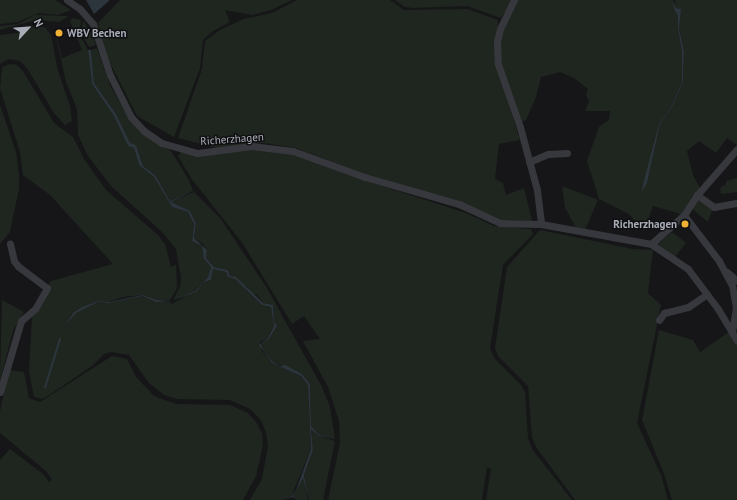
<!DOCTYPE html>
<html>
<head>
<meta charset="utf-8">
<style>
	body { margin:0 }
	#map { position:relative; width:737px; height:500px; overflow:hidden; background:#161618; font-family:"PT Sans",sans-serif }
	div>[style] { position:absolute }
	.green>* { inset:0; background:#1e261f }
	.water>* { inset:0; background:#2c353c }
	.stream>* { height:1.5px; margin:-0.75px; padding:0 0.75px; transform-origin:0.75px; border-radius:0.75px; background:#2c353c }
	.minor>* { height:7px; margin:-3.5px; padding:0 3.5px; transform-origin:3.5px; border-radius:3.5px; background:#37383d }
	.dots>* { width:11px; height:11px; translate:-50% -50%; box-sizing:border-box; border:2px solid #111113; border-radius:50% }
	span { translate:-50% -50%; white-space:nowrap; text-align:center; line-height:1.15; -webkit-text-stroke:3px #111113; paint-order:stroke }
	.poi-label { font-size:11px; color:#a8adb8; font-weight:700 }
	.left { translate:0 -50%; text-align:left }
	.right { translate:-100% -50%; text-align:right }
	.street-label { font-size:11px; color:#a8adb8 }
	.north { position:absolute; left:8px; top:8px; width:40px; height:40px; -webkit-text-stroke:3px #111113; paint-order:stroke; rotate:64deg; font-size:11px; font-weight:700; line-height:16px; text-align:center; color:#a8adb8 }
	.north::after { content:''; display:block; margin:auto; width:14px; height:18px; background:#a8adb8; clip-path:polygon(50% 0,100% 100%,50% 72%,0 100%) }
</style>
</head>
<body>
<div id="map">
	<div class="green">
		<div style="clip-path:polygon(0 0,55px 0,71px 10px,58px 15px,39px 13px,18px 22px,0 24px)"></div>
		<div style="clip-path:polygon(120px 0,292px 0,271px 10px,252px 15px,225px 10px,230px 22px,213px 31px,203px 40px,200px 68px,174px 137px,137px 116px,105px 53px,98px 23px)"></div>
		<div style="clip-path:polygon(297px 0,390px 0,404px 10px,467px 9px,498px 20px,496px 65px,520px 140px,499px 144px,495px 179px,503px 183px,506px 195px,524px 188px,532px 221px,500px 220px,466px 204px,359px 172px,296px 148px,264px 143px,217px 148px,178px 138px,202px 69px,205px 41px,220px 30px,244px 19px,272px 13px)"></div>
		<div style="clip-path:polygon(395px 0,513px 0,501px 18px,467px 6px,413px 8px,405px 7px)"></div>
		<div style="clip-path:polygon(516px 0,673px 0,674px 9px,678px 16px,678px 29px,682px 52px,682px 82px,671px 107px,659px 124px,645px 182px,640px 191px,647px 183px,660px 124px,672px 107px,683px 82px,684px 51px,679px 29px,681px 9px,676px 8px,675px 0,737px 0,737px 145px,727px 138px,716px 153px,699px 141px,687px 151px,693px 175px,700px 188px,681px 214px,653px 206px,644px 231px,629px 214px,599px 199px,587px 161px,599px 127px,609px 120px,610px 111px,585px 111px,589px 102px,586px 94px,588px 89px,574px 78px,560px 72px,541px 77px,536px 97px,526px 120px,519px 123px,499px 54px,501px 33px)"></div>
		<div style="clip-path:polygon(35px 15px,68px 16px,60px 22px,36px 20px,0 30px,0 26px,18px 24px)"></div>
		<div style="clip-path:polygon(73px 18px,81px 20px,79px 34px,88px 50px,92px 84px,114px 116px,128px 146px,134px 148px,139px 165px,154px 177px,172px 207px,188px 212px,194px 224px,192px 241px,202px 246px,205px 250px,204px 259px,211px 267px,208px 277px,191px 294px,173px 300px,180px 287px,181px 278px,176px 249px,162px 232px,111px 186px,88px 156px,78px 135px,77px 109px,66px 82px,55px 32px,55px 30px,62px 58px,82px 50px,70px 21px)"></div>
		<div style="clip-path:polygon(83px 21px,91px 32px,96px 45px,89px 47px,81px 33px)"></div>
		<div style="clip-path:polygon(32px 27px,45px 27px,51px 35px,58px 71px,70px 106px,72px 121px,65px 125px,54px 113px,27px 68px,20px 61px,9px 59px,0 64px,0 35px,17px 33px)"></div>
		<div style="clip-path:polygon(97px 48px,110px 85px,130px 121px,171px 151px,189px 180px,193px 191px,170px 201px,155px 175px,143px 166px,136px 145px,130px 144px,116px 114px,94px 83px,91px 50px)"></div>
		<div style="clip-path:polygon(10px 64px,17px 65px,23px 71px,54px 123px,73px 137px,84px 159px,106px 190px,158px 235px,165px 244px,171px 267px,176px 265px,177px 288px,170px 300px,157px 300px,142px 295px,123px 297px,109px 302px,98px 301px,82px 307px,74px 312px,65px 327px,75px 313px,98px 302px,109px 303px,142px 296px,156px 302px,170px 301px,171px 304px,196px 292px,204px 282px,211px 280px,213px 269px,226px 272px,228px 277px,235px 279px,262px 305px,271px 307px,274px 326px,268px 338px,260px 342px,262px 351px,272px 363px,301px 376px,308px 385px,311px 449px,291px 497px,282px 500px,250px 500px,262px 479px,268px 446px,266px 432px,260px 419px,250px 409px,230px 400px,177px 399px,164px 395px,149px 383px,129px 355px,111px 352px,104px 354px,92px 366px,51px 394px,42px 399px,34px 397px,29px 372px,32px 317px,43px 304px,50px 286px,48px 285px,51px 281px,113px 264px,50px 195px,23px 175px,20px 152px,0 88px,2px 67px)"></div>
		<div style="clip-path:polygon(0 105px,16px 152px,19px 175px,19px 189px,10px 232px,0 244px)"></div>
		<div style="clip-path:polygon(253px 149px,279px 151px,305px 158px,345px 174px,466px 213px,494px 226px,531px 229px,533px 234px,503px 265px,490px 348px,494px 358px,521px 385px,525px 392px,528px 438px,532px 449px,572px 500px,486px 500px,491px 469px,487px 467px,482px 500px,328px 500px,340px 443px,339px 421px,328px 387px,303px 341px,320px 339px,304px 316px,292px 324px,243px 244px,191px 178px,178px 156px,181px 152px,210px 155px)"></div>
		<div style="clip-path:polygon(737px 178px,737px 192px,721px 194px,720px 188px,726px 184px,726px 181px)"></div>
		<div style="clip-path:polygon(562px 186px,598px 200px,585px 230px,576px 228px,565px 208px)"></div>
		<div style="clip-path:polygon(194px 192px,220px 218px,267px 288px,322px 387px,330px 407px,335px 439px,319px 435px,311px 426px,310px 384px,302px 374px,273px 362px,263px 350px,261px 344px,269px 339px,277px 326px,274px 321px,273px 305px,263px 303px,257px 295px,252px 294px,247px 287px,230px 276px,228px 270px,214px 267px,206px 258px,207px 250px,203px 244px,194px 238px,196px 223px,190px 211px,171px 202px)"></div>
		<div style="clip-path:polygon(697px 200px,713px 208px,708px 222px,691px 208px)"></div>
		<div style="clip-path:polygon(540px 230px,633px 249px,653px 250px,648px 293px,661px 305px,637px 423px,661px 475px,668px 500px,575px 500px,536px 447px,532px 437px,528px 386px,498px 356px,495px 348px,507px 267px)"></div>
		<div style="clip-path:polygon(672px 232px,686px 243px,675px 257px,658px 244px)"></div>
		<div style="clip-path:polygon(2px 300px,24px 312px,13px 331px,0 381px)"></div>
		<div style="clip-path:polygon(659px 330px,693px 340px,700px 352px,729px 332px,737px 345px,737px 500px,672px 500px,664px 474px,642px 420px)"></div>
		<div style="clip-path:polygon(112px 356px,127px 359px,136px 377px,154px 396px,176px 404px,230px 405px,248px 413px,256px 422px,262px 433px,263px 445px,256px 476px,243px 500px,0 500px,0 460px,10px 449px,43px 474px,49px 482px,52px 480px,46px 471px,0 433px,0 411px,9px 370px,24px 372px,29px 398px,40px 402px)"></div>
		<div style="clip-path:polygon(311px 428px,319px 436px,335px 441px,323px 500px,309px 500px,304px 475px,313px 450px)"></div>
		<div style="clip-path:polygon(303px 477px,308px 500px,297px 500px,293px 496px)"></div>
	</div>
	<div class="water">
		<div style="clip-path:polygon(86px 0,110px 0,94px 14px)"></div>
		<div style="clip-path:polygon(673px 0,676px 8px,681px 9px,679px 29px,684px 51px,683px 82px,672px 107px,660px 124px,647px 183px,641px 192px,659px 124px,671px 107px,682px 82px,682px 52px,678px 29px,678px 16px,674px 9px)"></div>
		<div style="clip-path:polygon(88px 50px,91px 50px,94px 83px,116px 114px,130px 143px,136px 145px,143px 166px,155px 175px,170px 201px,193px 191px,171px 202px,190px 211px,196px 223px,194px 238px,207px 250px,206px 258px,214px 267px,228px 270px,230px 276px,236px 277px,263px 303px,273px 305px,274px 321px,277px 326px,269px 339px,261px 344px,263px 350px,273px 362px,280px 366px,285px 365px,302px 374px,310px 384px,311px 426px,319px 435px,335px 439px,319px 436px,311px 429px,313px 450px,304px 475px,309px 500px,303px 478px,293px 496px,297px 500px,293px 497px,282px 500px,291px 497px,296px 490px,311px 449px,308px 385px,301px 376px,272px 363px,259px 345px,268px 338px,274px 326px,271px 307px,262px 305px,235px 279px,228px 277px,226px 272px,213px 269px,211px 280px,204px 282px,196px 292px,174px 301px,195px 291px,208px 277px,211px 267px,204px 259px,202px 246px,192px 241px,194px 224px,188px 212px,172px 207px,154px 177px,139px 165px,134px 148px,128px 146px,114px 116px,92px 84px)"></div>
		<div style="clip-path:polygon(142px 295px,157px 300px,170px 301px,156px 302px,142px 296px,109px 303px,98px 302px,76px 313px,64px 327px,74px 312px,82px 307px,98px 301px,110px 302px)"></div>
	</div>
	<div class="stream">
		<div style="left:45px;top:388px;width:51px;rotate:-73deg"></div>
	</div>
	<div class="minor">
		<div style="left:67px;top:0;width:16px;rotate:35deg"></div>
		<div style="left:80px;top:9px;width:20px;rotate:49deg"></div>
		<div style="left:93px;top:24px;width:54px;rotate:71.6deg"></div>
		<div style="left:110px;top:75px;width:47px;rotate:63.4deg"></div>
		<div style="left:131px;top:117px;width:19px;rotate:47deg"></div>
		<div style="left:144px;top:131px;width:22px;rotate:34deg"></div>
		<div style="left:162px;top:143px;width:37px;rotate:16deg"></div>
		<div style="left:198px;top:153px;width:54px;rotate:-7.4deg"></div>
		<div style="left:252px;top:146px;width:41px;rotate:7deg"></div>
		<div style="left:293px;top:151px;width:77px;rotate:19.9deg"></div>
		<div style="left:365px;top:177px;width:98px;rotate:16deg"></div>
		<div style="left:459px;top:204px;width:45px;rotate:24.9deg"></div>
		<div style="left:500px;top:223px;width:41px;rotate:1.4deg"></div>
		<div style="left:541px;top:224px;width:112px;rotate:10.3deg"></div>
		<div style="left:651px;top:244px;width:45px;rotate:34deg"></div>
		<div style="left:688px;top:269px;width:50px;rotate:53.1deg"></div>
		<div style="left:718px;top:309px;width:37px;rotate:59deg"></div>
		<div style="left:514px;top:0;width:32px;rotate:116deg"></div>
		<div style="left:500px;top:29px;width:12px;rotate:104deg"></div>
		<div style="left:497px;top:41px;width:23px;rotate:88deg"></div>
		<div style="left:498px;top:64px;width:67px;rotate:70.8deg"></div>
		<div style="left:520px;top:127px;width:65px;rotate:74.9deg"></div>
		<div style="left:537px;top:190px;width:34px;rotate:83deg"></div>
		<div style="left:529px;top:162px;width:21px;rotate:-23deg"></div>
		<div style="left:548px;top:154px;width:19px;rotate:-3deg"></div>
		<div style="left:697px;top:195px;width:21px;rotate:35deg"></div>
		<div style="left:714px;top:207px;width:23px;rotate:-10deg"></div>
		<div style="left:684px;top:215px;width:58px;rotate:52.7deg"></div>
		<div style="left:719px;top:261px;width:27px;rotate:62deg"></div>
		<div style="left:732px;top:285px;width:22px;rotate:80deg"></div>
		<div style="left:736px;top:307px;width:24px;rotate:99deg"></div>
		<div style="left:651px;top:244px;width:44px;rotate:-41.3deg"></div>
		<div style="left:684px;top:215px;width:24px;rotate:-57deg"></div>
		<div style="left:697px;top:195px;width:61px;rotate:-49deg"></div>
		<div style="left:727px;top:272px;width:13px;rotate:42deg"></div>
		<div style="left:659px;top:320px;width:9px;rotate:-54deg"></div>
		<div style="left:664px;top:313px;width:25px;rotate:-14deg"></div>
		<div style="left:688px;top:307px;width:23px;rotate:-34deg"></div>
		<div style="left:0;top:392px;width:74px;rotate:-73.5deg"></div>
		<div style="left:21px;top:321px;width:18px;rotate:-41deg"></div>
		<div style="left:35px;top:309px;width:24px;rotate:-60deg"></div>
		<div style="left:47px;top:288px;width:36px;rotate:-143deg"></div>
		<div style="left:18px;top:266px;width:6px;rotate:-129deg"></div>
		<div style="left:14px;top:261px;width:18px;rotate:-103deg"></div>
	</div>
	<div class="dots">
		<div style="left:59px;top:33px;background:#f2b134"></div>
		<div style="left:685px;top:224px;background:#f2b134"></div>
	</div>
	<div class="poi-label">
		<span class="left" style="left:67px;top:33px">WBV Bechen</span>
		<span class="right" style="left:677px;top:224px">Richerzhagen</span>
	</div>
	<div class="street-label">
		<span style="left:232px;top:139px;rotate:-4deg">Richerzhagen</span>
	</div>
	<div class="north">N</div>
</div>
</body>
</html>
